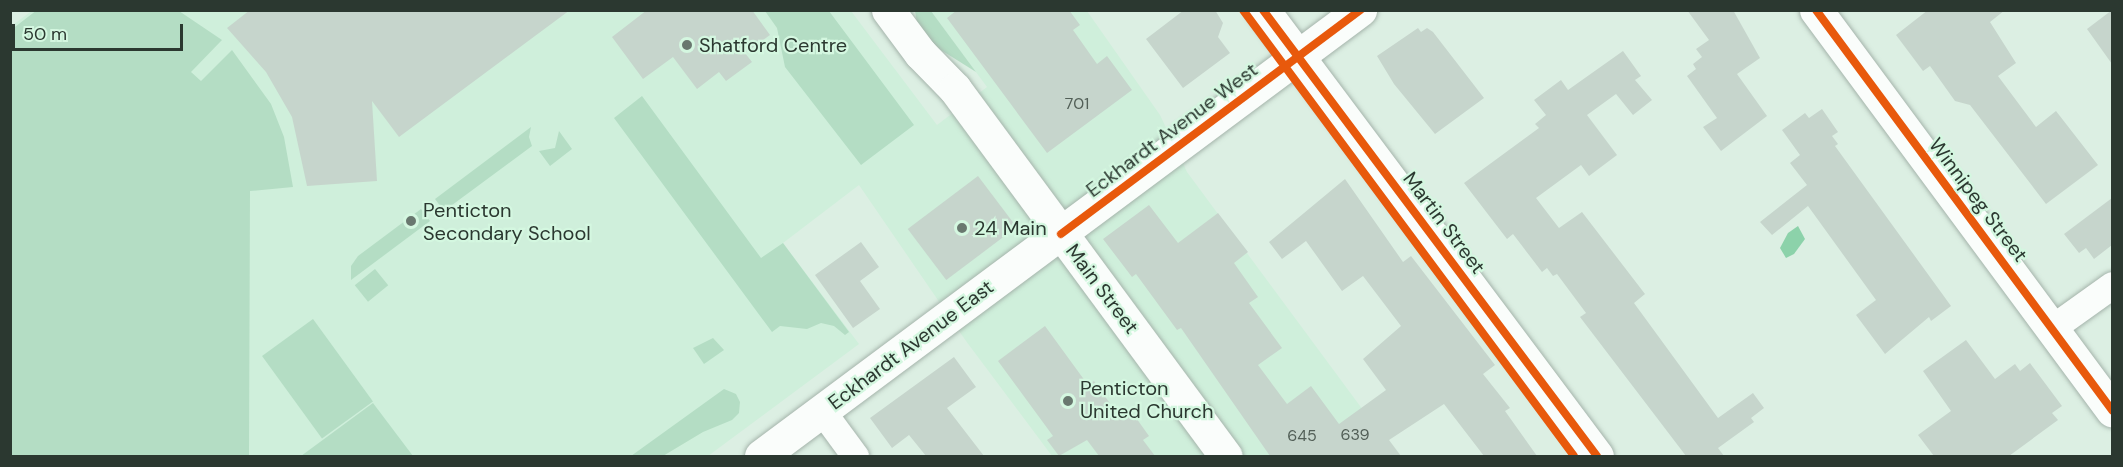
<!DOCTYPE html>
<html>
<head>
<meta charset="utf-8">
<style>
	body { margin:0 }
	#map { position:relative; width:2123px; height:467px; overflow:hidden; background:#dcefe3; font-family:"DM Sans",sans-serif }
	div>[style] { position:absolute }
	.built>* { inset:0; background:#cfefdb }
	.green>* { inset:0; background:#b4ddc4; transform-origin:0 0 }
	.water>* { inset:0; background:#8cd2aa }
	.building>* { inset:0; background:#c6d5cc; transform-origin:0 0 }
	.roads { filter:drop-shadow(0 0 2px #a5b4ab) drop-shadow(0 0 2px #a5b4ab) }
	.street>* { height:27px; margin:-13.5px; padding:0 13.5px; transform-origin:13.5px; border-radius:13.5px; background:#fafdfb }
	.secondary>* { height:33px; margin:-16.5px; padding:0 16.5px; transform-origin:16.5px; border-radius:16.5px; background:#fafdfb }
	.cycleway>* { height:8px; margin:-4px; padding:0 4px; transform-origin:4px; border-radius:4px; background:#e8590c }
	.dots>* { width:16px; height:16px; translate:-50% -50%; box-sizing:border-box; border:3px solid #d4f7e0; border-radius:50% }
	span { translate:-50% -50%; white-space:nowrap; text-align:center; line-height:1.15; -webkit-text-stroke:4.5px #d4f7e0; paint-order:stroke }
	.number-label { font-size:16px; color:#525f57 }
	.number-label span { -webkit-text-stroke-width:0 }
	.poi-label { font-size:20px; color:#2b3830 }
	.left { translate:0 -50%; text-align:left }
	.street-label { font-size:20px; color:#2b3830 }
	.frame { position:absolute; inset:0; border:12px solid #2b3830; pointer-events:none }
	.scale { position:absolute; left:12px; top:24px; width:171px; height:27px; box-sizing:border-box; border:3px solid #2b3830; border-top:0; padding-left:8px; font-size:18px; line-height:21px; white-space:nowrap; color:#2b3830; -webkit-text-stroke:4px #d4f7e0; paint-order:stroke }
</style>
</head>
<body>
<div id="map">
	<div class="built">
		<div style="clip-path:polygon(33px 10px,851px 11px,937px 125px,987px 87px,931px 11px,1087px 11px,1160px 115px,1187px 172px,1397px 456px,1052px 456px,966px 341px,859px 185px,783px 243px,859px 344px,708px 456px,11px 456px,10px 27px)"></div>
	</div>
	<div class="green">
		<div style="clip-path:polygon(37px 10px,179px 11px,222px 40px,191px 72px,201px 81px,232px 50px,271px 104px,284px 137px,293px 187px,250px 191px,249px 456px,11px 456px,11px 30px)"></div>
		<div style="clip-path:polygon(765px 11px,829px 11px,914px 125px,861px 165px,785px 67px,777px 28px)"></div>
		<div style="clip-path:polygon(915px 11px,931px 11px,976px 72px,933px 45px,917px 23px)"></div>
		<div style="clip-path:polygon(642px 96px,761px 258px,783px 243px,849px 332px,845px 335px,834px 326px,821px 323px,807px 329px,780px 326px,772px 332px,614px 118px)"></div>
		<div style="clip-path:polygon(531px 127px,529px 137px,532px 146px,444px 211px,435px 199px)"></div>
		<div style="clip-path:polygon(559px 131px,572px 149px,550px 166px,539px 151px,555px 148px)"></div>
		<div style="clip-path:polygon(421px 209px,430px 221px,351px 280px,351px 266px,358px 256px)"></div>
		<div style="left:375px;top:269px;width:21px;height:26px;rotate:51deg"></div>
		<div style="left:313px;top:319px;width:102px;height:63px;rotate:54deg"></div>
		<div style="clip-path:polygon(713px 338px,724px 350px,704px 364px,693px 348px)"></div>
		<div style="clip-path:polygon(724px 389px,736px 394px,740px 402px,739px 413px,732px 420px,703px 432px,663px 456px,631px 456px)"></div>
		<div style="clip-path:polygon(373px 403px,413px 456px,301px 456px)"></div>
	</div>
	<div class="water">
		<div style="clip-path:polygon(1798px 226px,1805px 239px,1794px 254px,1786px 258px,1780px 248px,1788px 233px)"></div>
	</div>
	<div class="building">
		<div style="clip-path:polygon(250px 10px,570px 10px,399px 137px,372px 101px,377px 181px,307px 186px,292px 117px,266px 72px,227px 28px)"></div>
		<div style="clip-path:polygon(647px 10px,752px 10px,770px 35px,745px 53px,752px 62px,726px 81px,719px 72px,697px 89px,673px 57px,643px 79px,612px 37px)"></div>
		<div style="clip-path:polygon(957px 10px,1069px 10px,1080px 25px,1073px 30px,1097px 64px,1107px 56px,1132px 90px,1047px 153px,947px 18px)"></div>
		<div style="clip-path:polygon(1184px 10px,1215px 10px,1223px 23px,1218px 37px,1230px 53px,1183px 88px,1146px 39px)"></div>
		<div style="clip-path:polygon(1687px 10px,1733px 10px,1760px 58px,1737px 74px,1767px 116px,1721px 151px,1703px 127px,1717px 118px,1687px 76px,1696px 69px,1693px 64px,1702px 57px,1696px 49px,1709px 40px)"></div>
		<div style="clip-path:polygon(1928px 10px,2005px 10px,1990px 22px,2016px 63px,1998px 76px,2036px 127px,2056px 111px,2098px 165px,2046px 204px,1970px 105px,1955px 101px,1930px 66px,1923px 71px,1896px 35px)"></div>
		<div style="clip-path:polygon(2112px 10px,2112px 64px,2087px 29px)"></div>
		<div style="clip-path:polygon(1418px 28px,1421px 32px,1427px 28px,1433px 32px,1484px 98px,1435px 134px,1394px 84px,1377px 56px)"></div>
		<div style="clip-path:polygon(1623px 51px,1641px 76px,1635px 80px,1652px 100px,1633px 115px,1616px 94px,1587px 115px,1617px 155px,1589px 176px,1581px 165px,1536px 198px,1559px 228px,1582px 212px,1645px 294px,1634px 303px,1718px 418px,1753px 393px,1764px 408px,1751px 418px,1754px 422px,1718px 448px,1724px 456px,1686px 456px,1580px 317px,1586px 313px,1557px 274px,1553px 276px,1547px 268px,1542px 272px,1513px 234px,1507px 239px,1464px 183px,1539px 128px,1535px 124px,1546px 115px,1534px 100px,1561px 80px,1568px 90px)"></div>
		<div style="clip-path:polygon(1822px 109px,1838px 132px,1832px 136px,1838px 144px,1835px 146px,1951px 306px,1931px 321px,1929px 317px,1885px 354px,1856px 315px,1876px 300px,1808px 206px,1772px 235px,1760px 222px,1807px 185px,1790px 163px,1800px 155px,1782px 130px,1805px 113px,1809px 118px)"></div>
		<div style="left:978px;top:176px;width:64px;height:88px;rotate:53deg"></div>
		<div style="clip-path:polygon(1345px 179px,1403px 262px,1411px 256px,1495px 365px,1483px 374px,1510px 408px,1505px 411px,1537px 456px,1484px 456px,1444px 404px,1389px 440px,1401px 456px,1270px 456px,1181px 328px,1177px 330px,1136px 274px,1132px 277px,1103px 239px,1149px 205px,1178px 243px,1218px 213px,1248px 252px,1234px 263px,1258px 297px,1249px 303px,1282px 348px,1258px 365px,1287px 404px,1311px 386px,1339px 424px,1386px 390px,1363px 359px,1401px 326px,1363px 276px,1342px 291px,1306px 241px,1282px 259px,1269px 242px)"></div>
		<div style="clip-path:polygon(2112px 198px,2112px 245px,2094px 259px,2086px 248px,2079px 253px,2064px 234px)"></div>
		<div style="clip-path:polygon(861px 242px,879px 267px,860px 281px,880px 309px,853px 328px,815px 275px)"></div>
		<div style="clip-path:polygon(1045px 326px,1088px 385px,1094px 381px,1119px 416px,1129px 408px,1149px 436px,1143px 440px,1155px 456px,1099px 456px,1087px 440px,1059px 456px,1047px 440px,1053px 436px,998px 361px)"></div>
		<div style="clip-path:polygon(1966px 340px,1995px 379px,2015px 364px,2020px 371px,2030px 363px,2062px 406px,2052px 413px,2058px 420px,2009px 456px,1934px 456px,1918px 435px,1951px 411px,1923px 371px)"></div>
		<div style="clip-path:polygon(954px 357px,976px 387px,947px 408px,984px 456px,926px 456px,909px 435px,892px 448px,870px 418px)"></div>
	</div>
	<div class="roads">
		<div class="street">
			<div style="left:2052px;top:328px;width:74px;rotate:-35.6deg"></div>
			<div style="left:822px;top:411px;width:56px;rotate:53.7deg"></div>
		</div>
		<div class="secondary">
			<div style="left:888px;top:10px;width:54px;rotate:53.3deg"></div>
			<div style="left:920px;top:53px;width:50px;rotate:45.8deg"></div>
			<div style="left:955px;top:89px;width:456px;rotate:53.6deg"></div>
			<div style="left:1263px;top:10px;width:557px;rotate:53.17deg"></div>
			<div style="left:1816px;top:10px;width:498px;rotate:53.5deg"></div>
			<div style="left:761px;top:456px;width:747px;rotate:-36.67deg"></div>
		</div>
	</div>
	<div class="cycleway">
		<div style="left:1243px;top:10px;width:555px;rotate:53.42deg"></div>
		<div style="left:1263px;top:10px;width:557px;rotate:53.17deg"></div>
		<div style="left:1816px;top:10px;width:498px;rotate:53.5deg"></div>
		<div style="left:1061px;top:234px;width:374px;rotate:-36.8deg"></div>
	</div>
	<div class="dots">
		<div style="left:687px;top:45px;background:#69786f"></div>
		<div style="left:411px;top:221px;background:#69786f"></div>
		<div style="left:962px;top:228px;background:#69786f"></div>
		<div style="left:1068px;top:401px;background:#69786f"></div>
	</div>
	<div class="number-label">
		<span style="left:1077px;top:104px">701</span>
		<span style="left:1355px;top:435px">639</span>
		<span style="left:1302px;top:436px">645</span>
	</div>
	<div class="poi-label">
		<span class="left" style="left:699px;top:45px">Shatford Centre</span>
		<span class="left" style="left:423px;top:222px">Penticton<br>Secondary School</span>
		<span class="left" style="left:974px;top:228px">24 Main</span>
		<span class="left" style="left:1080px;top:400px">Penticton<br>United Church</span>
	</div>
	<div class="street-label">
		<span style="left:1172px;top:130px;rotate:-37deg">Eckhardt Avenue West</span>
		<span style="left:1978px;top:200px;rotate:53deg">Winnipeg Street</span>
		<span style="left:1444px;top:223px;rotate:53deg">Martin Street</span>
		<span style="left:1102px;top:289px;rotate:53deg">Main Street</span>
		<span style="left:911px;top:345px;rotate:-37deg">Eckhardt Avenue East</span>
	</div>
	<div class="frame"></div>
	<div class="scale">50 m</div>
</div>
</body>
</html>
